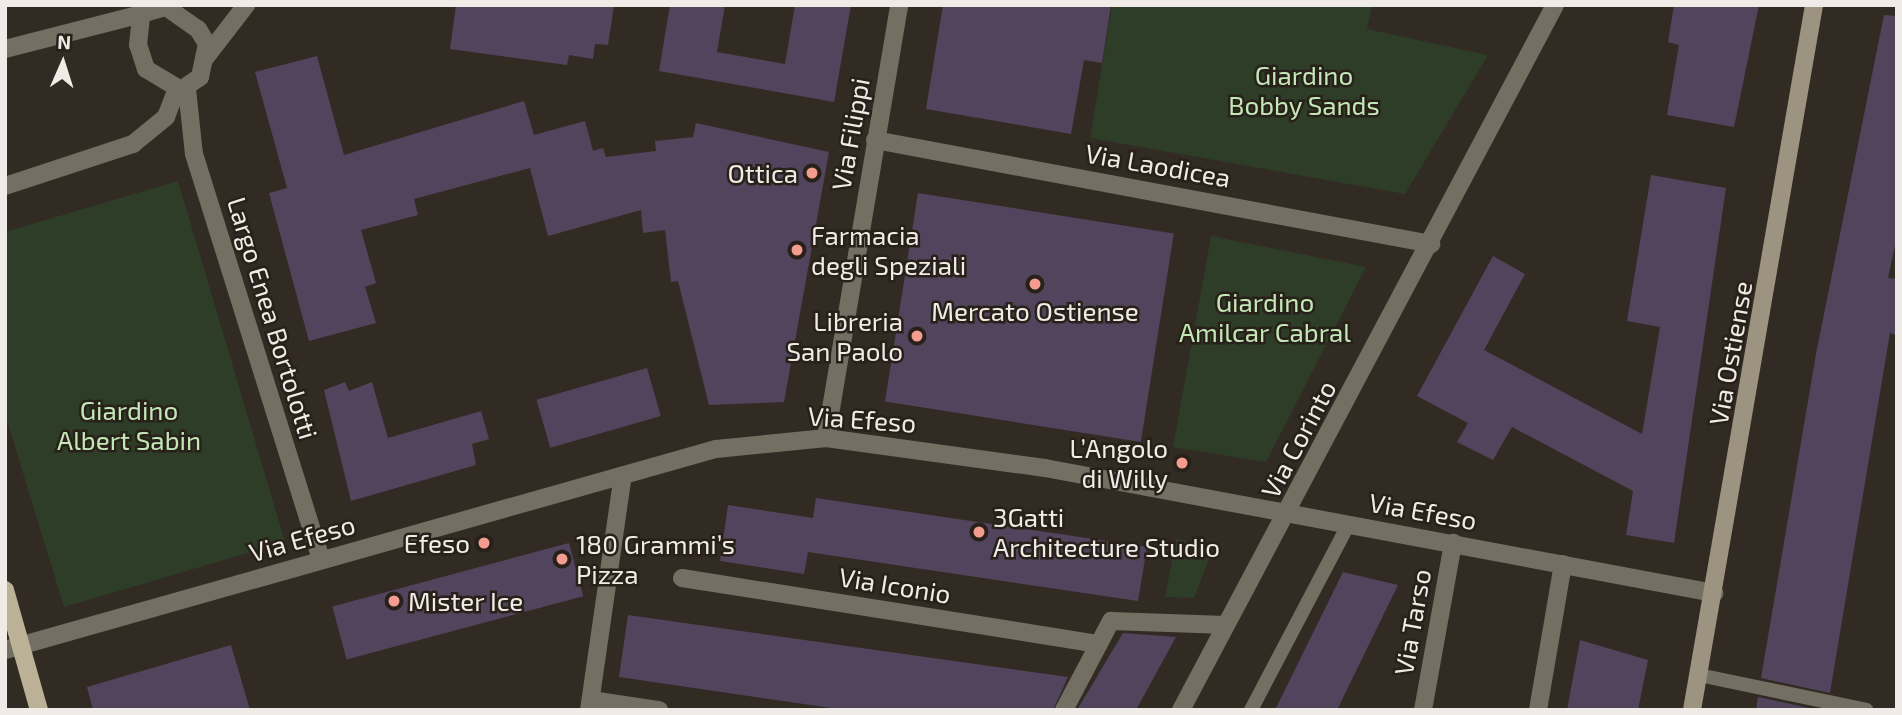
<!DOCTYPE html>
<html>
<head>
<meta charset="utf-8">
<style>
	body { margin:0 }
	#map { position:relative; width:1902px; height:715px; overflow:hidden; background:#322b23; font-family:"Exo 2",sans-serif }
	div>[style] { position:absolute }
	.green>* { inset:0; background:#2e3d28 }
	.building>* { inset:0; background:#52445d; transform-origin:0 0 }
	.service>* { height:14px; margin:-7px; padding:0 7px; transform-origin:7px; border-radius:7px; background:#736f62 }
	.minor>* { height:18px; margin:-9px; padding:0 9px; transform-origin:9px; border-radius:9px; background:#736f62 }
	.tertiary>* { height:18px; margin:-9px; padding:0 9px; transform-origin:9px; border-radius:9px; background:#736f62 }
	.secondary>* { height:18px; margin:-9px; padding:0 9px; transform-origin:9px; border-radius:9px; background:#9c9480 }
	.primary>* { height:18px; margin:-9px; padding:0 9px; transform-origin:9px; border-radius:9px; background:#bbb197 }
	.dots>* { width:19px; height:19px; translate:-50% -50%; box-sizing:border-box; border:4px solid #282119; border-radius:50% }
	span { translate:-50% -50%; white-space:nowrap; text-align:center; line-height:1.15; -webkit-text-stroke:5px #282119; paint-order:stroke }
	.park-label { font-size:26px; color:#c3e7b7 }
	.street-label { font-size:26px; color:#f0ebe6 }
	.poi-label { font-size:26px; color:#f0ebe6 }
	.right { translate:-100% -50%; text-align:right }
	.left { translate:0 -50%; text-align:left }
	.frame { position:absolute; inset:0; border:7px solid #f0ebe6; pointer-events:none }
	.north { position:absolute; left:28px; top:28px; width:70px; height:70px; -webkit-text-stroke:5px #282119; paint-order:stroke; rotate:3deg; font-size:19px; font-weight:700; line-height:28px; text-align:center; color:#f0ebe6 }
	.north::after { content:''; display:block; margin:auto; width:24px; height:32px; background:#f0ebe6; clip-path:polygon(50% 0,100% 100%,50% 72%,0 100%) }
</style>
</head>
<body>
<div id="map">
	<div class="green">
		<div style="clip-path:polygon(1112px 5px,1372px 5px,1367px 29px,1488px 55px,1405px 194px,1090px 138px)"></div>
		<div style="clip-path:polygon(178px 181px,285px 542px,64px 607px,5px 414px,5px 232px)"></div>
		<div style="clip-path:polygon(1211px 236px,1366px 267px,1266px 462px,1173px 447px)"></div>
		<div style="clip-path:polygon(1176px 539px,1187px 541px,1185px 556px,1199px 558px,1202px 543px,1214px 545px,1194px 598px,1165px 597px)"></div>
	</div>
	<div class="building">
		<div style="clip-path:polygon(456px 5px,614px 5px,608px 45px,595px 44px,593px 59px,569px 55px,567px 65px,450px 49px)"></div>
		<div style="clip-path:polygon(670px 5px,725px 5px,717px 52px,785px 64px,795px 5px,851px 5px,834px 102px,659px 71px)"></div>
		<div style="clip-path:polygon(943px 5px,1111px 5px,1102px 63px,1084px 60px,1071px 134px,926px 109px)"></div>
		<div style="clip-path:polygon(1674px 5px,1759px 5px,1734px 127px,1667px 115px,1679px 45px,1668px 42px)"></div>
		<div style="clip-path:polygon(1884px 15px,1897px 16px,1897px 236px,1888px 278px,1897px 279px,1897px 335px,1890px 333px,1830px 693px,1761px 678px,1816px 354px)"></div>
		<div style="clip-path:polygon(317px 56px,344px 155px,524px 101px,534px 135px,585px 121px,593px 151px,603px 148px,606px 157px,656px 151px,655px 141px,693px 137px,696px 123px,829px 152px,784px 402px,709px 405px,678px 281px,671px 282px,665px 230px,643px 233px,641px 210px,548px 236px,530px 168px,414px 199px,418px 215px,361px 230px,376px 283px,365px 287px,376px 323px,309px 341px,269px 193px,287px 188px,255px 72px)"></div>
		<div style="clip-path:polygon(1651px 175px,1726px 188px,1674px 543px,1626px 535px,1633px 491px,1512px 427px,1493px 460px,1457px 442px,1468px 423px,1417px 396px,1493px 256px,1525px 274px,1484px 350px,1642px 434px,1660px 327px,1627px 321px)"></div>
		<div style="left:918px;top:193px;width:259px;height:211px;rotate:9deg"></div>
		<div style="left:647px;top:368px;width:50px;height:115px;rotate:74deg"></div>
		<div style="clip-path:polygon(345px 382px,349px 391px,372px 382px,388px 438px,481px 411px,489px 439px,472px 444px,476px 465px,351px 501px,324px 390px)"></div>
		<div style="clip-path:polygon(816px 498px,1147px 547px,1138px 601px,808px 552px,804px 574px,720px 561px,728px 505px,813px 518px)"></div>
		<div style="left:569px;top:543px;width:55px;height:245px;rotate:75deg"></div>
		<div style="clip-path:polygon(1343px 572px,1398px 585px,1337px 710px,1275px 710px)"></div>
		<div style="clip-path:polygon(628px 615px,1068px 677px,1053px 710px,845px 710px,619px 677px)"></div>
		<div style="clip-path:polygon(1123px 633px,1176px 637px,1136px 710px,1077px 710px)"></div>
		<div style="clip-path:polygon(1580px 640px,1648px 660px,1638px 710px,1567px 710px)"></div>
		<div style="clip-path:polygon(231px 645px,250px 710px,93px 710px,87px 687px)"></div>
		<div style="clip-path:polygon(1758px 697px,1818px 710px,1756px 710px)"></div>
	</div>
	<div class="service">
		<div style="left:1699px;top:675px;width:171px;rotate:11.8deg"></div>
		<div style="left:1251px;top:710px;width:209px;rotate:-62.3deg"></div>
	</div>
	<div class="minor">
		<div style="left:166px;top:7px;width:39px;rotate:35deg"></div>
		<div style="left:198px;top:29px;width:17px;rotate:59deg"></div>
		<div style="left:207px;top:44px;width:34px;rotate:102deg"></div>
		<div style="left:200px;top:77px;width:23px;rotate:146deg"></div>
		<div style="left:181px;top:90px;width:41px;rotate:-149deg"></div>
		<div style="left:146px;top:69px;width:25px;rotate:-108deg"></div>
		<div style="left:138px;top:45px;width:31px;rotate:-84deg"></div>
		<div style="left:141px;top:14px;width:26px;rotate:-16deg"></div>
		<div style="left:187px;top:89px;width:65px;rotate:83.9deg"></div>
		<div style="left:194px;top:154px;width:425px;rotate:72.6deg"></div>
		<div style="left:875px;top:140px;width:566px;rotate:10.59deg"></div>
		<div style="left:826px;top:438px;width:439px;rotate:-80.4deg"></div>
		<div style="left:682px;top:578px;width:422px;rotate:9deg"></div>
		<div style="left:5px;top:650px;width:739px;rotate:-15.79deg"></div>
		<div style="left:716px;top:449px;width:111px;rotate:-5.7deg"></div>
		<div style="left:826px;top:438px;width:221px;rotate:7.8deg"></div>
		<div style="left:1045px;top:468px;width:681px;rotate:10.58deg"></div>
		<div style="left:591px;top:700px;width:69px;rotate:8.4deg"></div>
		<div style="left:589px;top:710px;width:237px;rotate:-81.8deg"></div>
		<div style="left:1064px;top:710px;width:101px;rotate:-62.2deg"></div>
		<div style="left:1111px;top:621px;width:115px;rotate:2deg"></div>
		<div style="left:1181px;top:710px;width:798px;rotate:-62.05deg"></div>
		<div style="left:1423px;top:710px;width:170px;rotate:-79.8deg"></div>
		<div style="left:1538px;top:710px;width:148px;rotate:-80.3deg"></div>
	</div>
	<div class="tertiary">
		<div style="left:5px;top:49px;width:140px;rotate:-14.4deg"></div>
		<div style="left:206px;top:57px;width:66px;rotate:-52.4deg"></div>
		<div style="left:5px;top:186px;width:135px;rotate:-18.2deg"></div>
		<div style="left:133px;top:144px;width:43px;rotate:-39.3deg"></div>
		<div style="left:166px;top:117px;width:28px;rotate:-69deg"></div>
	</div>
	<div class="secondary">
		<div style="left:1692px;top:710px;width:715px;rotate:-80.18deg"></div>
	</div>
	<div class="primary">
		<div style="left:5px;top:590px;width:125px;rotate:74.2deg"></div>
	</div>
	<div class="dots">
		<div style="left:812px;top:173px;background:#f59c91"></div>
		<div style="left:797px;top:250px;background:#f59c91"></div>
		<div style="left:1035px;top:284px;background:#f59c91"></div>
		<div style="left:917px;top:336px;background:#f59c91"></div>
		<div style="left:1182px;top:463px;background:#f59c91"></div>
		<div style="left:979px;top:532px;background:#f59c91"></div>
		<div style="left:484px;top:543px;background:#f59c91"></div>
		<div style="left:562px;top:559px;background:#f59c91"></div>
		<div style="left:394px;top:601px;background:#f59c91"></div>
	</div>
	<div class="park-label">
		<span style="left:1304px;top:90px">Giardino<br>Bobby Sands</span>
		<span style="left:1265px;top:317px">Giardino<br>Amilcar Cabral</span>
		<span style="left:129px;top:425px">Giardino<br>Albert Sabin</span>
	</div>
	<div class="street-label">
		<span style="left:850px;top:134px;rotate:-80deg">Via Filippi</span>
		<span style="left:1158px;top:165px;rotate:10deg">Via Laodicea</span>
		<span style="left:273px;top:318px;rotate:73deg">Largo Enea Bortolotti</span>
		<span style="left:1730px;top:353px;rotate:-80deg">Via Ostiense</span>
		<span style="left:862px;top:419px;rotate:4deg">Via Efeso</span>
		<span style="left:1298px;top:439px;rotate:-62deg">Via Corinto</span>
		<span style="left:1423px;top:511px;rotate:10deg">Via Efeso</span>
		<span style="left:302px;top:538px;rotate:-16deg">Via Efeso</span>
		<span style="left:895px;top:585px;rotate:9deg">Via Iconio</span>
		<span style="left:1412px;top:622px;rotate:-80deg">Via Tarso</span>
	</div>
	<div class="poi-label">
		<span class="right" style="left:798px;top:173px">Ottica</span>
		<span class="left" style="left:811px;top:250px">Farmacia<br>degli Speziali</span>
		<span style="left:1035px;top:311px">Mercato Ostiense</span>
		<span class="right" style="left:903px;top:336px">Libreria<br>San Paolo</span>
		<span class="right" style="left:1168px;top:463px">L’Angolo<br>di Willy</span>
		<span class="left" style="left:993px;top:532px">3Gatti<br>Architecture Studio</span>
		<span class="right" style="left:470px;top:543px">Efeso</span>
		<span class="left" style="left:576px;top:559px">180 Grammi’s<br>Pizza</span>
		<span class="left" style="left:408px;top:601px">Mister Ice</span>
	</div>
	<div class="frame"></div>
	<div class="north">N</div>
</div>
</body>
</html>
